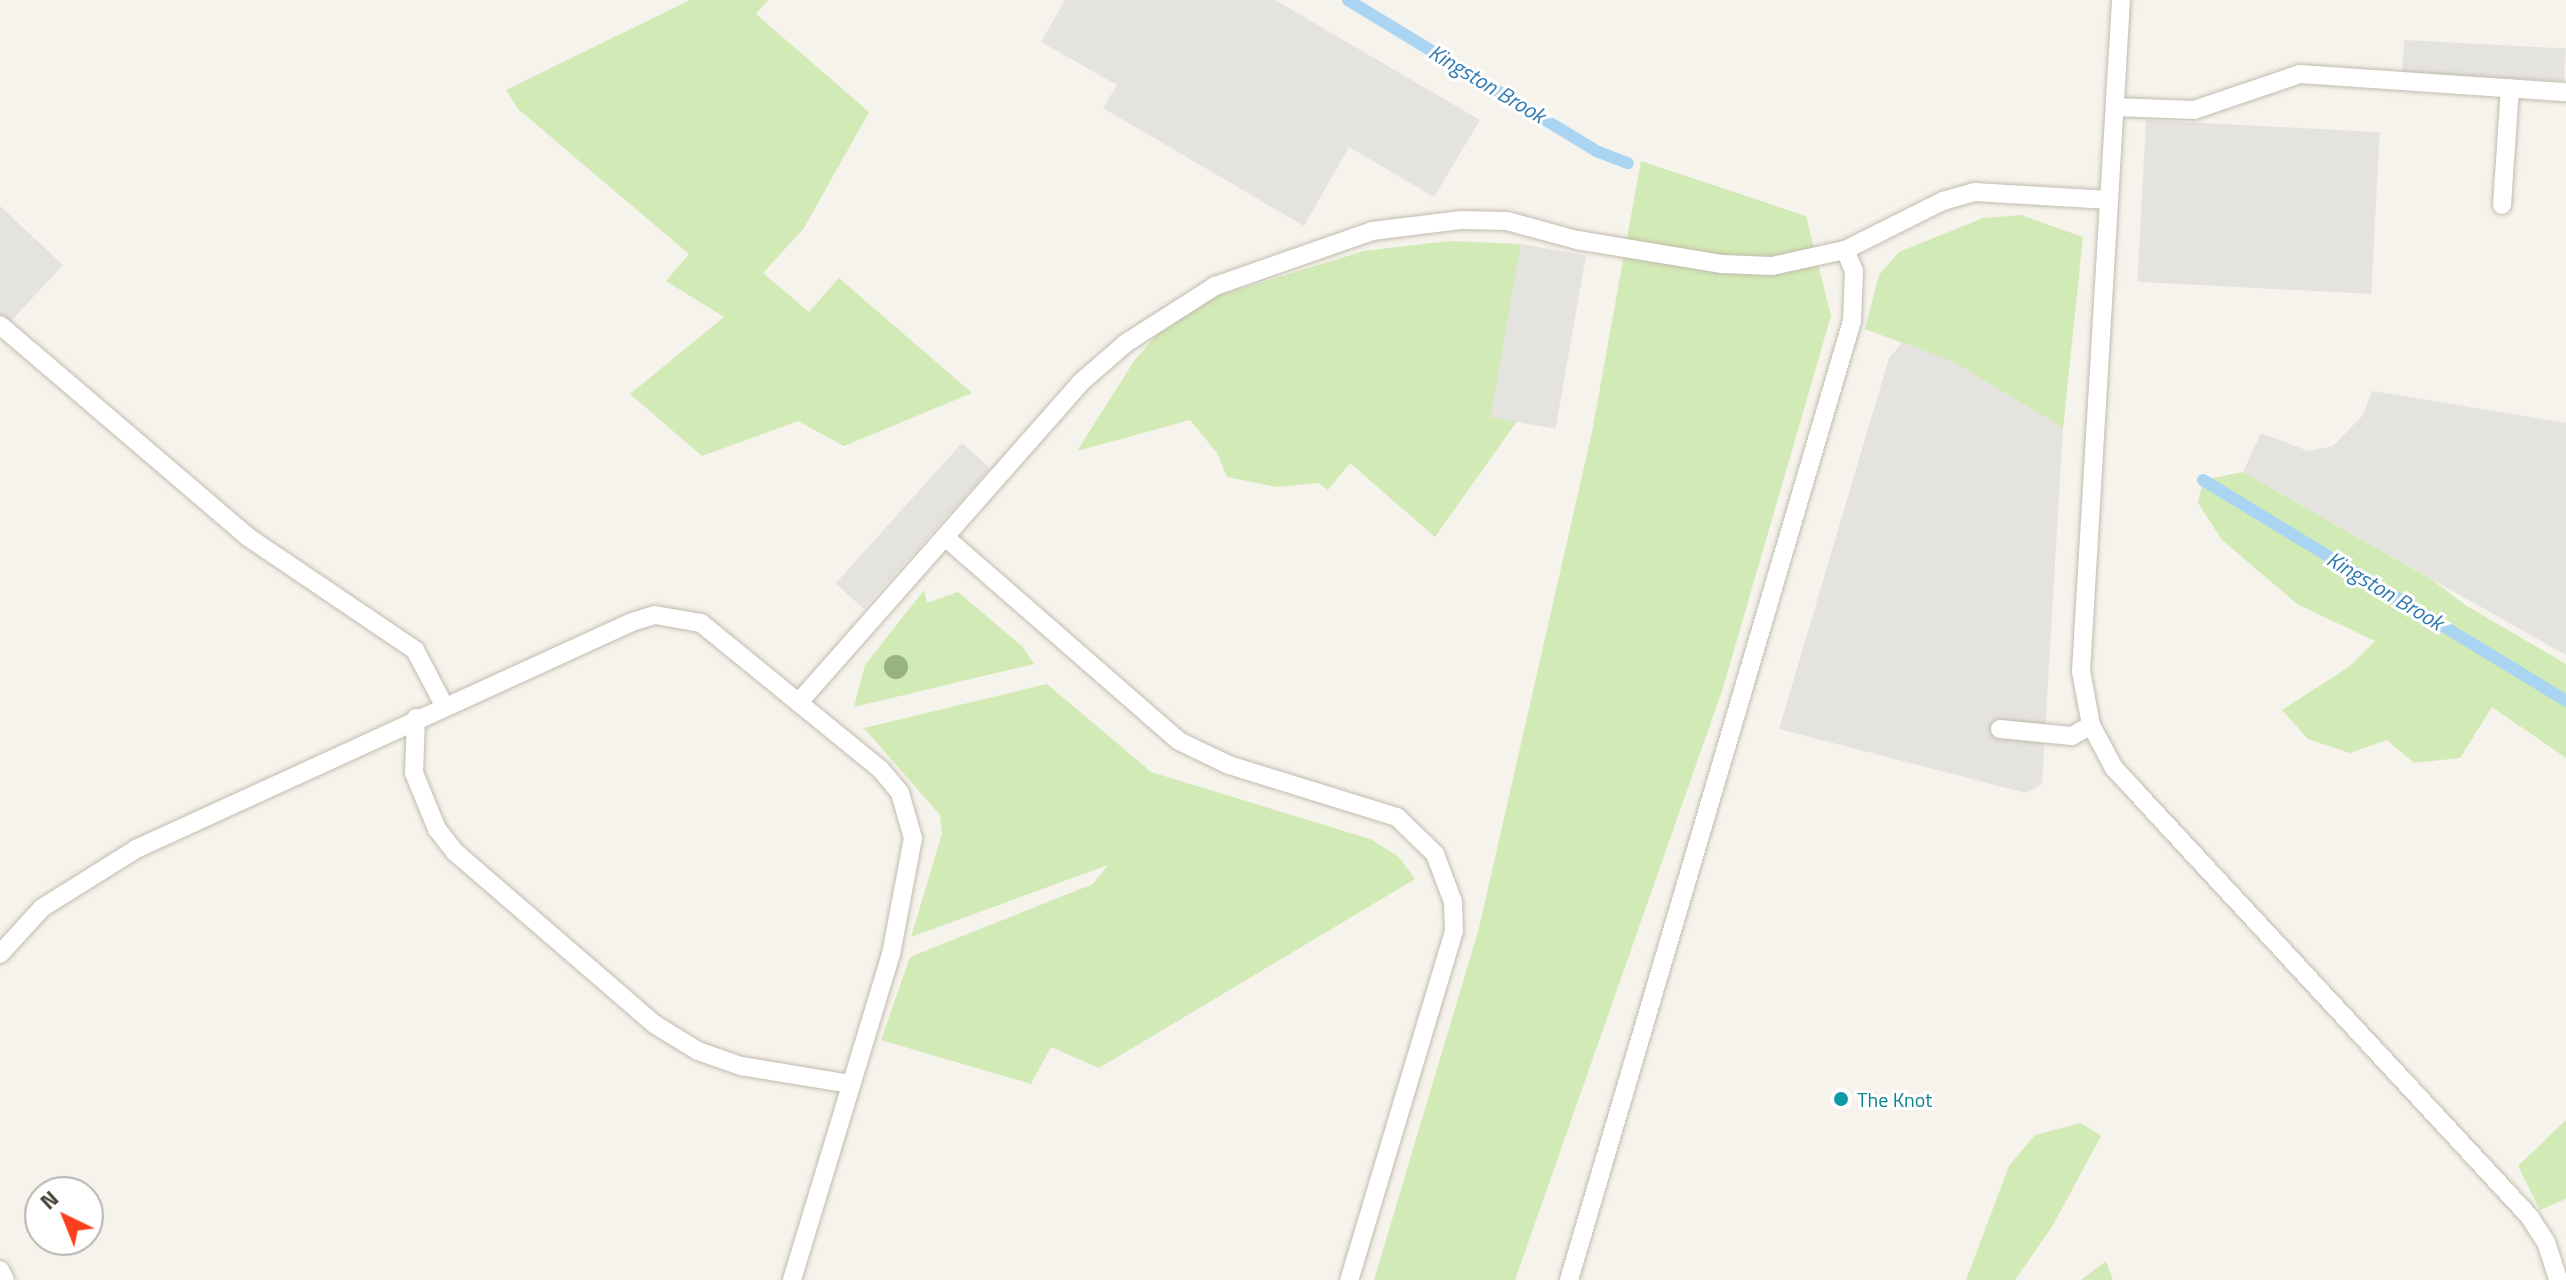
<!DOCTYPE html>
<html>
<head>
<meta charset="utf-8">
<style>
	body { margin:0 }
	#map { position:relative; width:2566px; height:1280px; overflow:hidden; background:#f6f3ec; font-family:"Titillium Web",sans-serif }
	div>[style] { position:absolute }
	.green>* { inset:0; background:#d2eab5 }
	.parking>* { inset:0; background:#e5e3e0; transform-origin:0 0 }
	.stream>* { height:12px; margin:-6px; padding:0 6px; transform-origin:6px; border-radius:6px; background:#a9d4f2 }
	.roads { filter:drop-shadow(0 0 2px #c2bbae) drop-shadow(0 0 2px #c2bbae) }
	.service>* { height:18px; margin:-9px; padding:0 9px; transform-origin:9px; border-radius:9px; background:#fff }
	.trees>* { width:24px; height:24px; margin:-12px; border-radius:50%; background:#97b381 }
	.dots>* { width:22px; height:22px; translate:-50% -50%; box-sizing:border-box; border:4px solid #fff; border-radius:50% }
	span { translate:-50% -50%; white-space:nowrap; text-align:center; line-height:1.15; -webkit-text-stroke:6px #fff; paint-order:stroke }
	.culture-label { font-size:20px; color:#0d838f }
	.left { translate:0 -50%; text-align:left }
	.water-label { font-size:22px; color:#2e7ab2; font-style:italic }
	.north { position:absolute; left:24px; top:1176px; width:80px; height:80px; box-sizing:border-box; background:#fff; border:2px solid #b7b4b0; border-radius:50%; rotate:317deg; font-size:22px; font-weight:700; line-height:32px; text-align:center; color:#4b4439 }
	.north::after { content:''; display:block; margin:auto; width:28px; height:36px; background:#fc3f1d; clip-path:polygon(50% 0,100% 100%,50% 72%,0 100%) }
</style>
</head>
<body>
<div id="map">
	<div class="green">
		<div style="clip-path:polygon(690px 0,768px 0,756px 14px,869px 112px,804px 228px,763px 273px,809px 312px,839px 278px,972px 393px,844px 446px,798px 421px,702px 456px,630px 394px,724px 317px,666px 281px,689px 254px,518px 109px,506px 90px)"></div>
		<div style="clip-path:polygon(1641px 161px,1806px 216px,1831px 316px,1723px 688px,1515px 1280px,1374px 1280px,1479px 928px,1592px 432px)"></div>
		<div style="clip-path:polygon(2021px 215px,2083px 237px,2063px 428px,1953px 362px,1865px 329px,1879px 275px,1899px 252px,1983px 218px)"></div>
		<div style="clip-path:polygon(1449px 241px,1521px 244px,1493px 417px,1517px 421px,1435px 537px,1350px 463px,1328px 490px,1319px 483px,1277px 487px,1227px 477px,1217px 453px,1190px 420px,1077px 451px,1134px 361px,1181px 307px,1364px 251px)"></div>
		<div style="clip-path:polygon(2243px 472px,2431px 579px,2465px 605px,2566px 664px,2566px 758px,2492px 707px,2460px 758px,2414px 763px,2387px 740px,2350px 753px,2308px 739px,2282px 710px,2350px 666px,2375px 641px,2297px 604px,2222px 540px,2198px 503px,2203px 480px)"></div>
		<div style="clip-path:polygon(924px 590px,927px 603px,958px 592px,1022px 646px,1034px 664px,854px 707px,865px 665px)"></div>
		<div style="clip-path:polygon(1047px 684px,1151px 772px,1370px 839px,1399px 857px,1415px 879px,1099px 1068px,1051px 1047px,1031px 1084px,881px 1040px,910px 957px,1093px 884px,1108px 865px,911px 937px,942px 834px,940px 815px,864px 728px)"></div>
		<div style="clip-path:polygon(2566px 1120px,2566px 1199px,2540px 1210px,2518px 1166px)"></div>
		<div style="clip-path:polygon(2081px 1123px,2101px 1136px,2053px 1225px,2015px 1280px,1966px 1280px,2009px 1166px,2035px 1135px)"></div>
		<div style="clip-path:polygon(2106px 1261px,2113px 1280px,2081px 1280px)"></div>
	</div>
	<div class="parking">
		<div style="clip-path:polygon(1065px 0,1275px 0,1480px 120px,1434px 197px,1349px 147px,1304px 226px,1103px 108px,1117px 85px,1041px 42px)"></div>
		<div style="left:2404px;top:40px;width:162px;height:33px;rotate:3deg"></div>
		<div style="left:2146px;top:120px;width:234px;height:162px;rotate:3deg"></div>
		<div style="clip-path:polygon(0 206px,63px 265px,0 333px)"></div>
		<div style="left:1521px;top:244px;width:66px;height:176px;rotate:10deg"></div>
		<div style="clip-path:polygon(1903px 342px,1953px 362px,2063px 428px,2042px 784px,2026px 793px,1779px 729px,1889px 358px)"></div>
		<div style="clip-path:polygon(2372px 391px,2566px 423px,2566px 655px,2243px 472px,2261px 433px,2308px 451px,2333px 446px,2363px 415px)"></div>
		<div style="left:962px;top:443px;width:38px;height:189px;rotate:42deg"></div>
	</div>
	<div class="stream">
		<div style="left:1348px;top:0;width:290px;rotate:31.3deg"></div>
		<div style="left:1596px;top:151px;width:34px;rotate:21deg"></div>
		<div style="left:2203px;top:480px;width:425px;rotate:31.3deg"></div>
	</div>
	<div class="roads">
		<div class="service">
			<div style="left:2121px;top:0;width:672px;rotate:93.41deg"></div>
			<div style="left:2081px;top:671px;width:55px;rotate:79.5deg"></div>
			<div style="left:2091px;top:725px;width:49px;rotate:61.9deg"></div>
			<div style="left:2114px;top:768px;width:34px;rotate:47deg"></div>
			<div style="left:2137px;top:793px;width:577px;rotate:47.18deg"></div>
			<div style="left:2529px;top:1216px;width:31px;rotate:57deg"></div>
			<div style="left:2546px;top:1242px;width:40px;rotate:72deg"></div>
			<div style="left:2115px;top:107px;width:79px;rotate:2.2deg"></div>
			<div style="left:2194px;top:110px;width:112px;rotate:-18.8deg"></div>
			<div style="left:2300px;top:74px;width:267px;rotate:3.9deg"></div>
			<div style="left:2502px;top:205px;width:117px;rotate:-86.1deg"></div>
			<div style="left:0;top:325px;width:326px;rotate:40.5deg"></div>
			<div style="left:248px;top:537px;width:202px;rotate:34.1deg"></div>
			<div style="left:415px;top:650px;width:62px;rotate:62.2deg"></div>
			<div style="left:945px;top:537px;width:310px;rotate:41.1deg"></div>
			<div style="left:1179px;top:741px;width:55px;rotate:25.6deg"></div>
			<div style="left:1229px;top:765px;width:176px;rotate:17.2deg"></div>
			<div style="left:1397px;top:817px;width:53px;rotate:44.2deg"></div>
			<div style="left:1435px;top:854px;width:51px;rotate:69.4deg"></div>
			<div style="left:1453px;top:902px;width:29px;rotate:88deg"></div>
			<div style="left:1454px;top:931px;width:364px;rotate:106.7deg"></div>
			<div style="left:800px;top:701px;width:424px;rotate:-48.6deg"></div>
			<div style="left:1080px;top:383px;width:61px;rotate:-41deg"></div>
			<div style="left:1126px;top:343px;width:106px;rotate:-32.6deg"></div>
			<div style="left:1215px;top:286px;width:166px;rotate:-19.3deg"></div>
			<div style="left:1372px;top:231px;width:91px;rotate:-7deg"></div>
			<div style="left:1462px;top:220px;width:45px;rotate:1.3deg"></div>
			<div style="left:1507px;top:221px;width:73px;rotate:15.2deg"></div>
			<div style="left:1577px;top:240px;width:147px;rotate:9.4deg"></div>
			<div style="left:1722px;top:264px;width:50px;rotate:2.3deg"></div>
			<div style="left:1772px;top:266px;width:75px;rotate:-12.4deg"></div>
			<div style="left:416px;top:718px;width:55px;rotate:92.1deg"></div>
			<div style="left:414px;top:773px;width:61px;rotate:67.7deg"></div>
			<div style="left:437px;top:829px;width:29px;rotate:52deg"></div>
			<div style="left:455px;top:852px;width:263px;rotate:40.8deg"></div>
			<div style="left:654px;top:1024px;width:52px;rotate:31.5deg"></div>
			<div style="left:698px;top:1051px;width:46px;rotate:19.2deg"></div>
			<div style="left:741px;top:1066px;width:110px;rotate:9.4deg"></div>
			<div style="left:2000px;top:729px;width:72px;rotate:5.6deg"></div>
			<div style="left:2072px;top:736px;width:22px;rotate:-30deg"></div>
			<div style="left:0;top:954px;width:62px;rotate:-47.6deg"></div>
			<div style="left:42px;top:908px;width:111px;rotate:-32.1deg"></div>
			<div style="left:136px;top:849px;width:545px;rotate:-24.59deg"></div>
			<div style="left:632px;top:622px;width:24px;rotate:-17deg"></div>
			<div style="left:655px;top:615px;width:47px;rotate:9.9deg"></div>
			<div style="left:701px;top:623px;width:232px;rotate:39.2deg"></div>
			<div style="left:881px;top:770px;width:30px;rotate:50deg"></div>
			<div style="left:900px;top:793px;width:47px;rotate:73.9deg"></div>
			<div style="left:913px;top:838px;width:118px;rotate:100.7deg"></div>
			<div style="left:891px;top:954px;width:341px;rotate:106.9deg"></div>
			<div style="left:0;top:1270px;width:11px;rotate:63deg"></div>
			<div style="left:1569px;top:1280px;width:1000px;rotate:-73.56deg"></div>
			<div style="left:1852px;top:321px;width:50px;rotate:-87.7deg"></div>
			<div style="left:1854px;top:271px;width:23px;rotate:-113deg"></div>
			<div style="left:1845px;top:250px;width:110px;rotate:-26.6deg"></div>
			<div style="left:1943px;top:201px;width:33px;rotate:-16deg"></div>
			<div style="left:1975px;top:192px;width:134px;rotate:3.4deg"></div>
		</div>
	</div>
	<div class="trees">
		<div style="left:896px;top:667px"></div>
	</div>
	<div class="dots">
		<div style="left:1841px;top:1099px;background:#0f9aa8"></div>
	</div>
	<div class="culture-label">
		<span class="left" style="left:1857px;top:1099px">The Knot</span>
	</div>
	<div class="water-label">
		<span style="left:1487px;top:84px;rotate:31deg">Kingston Brook</span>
		<span style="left:2385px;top:591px;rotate:31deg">Kingston Brook</span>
	</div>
	<div class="north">N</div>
</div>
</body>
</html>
